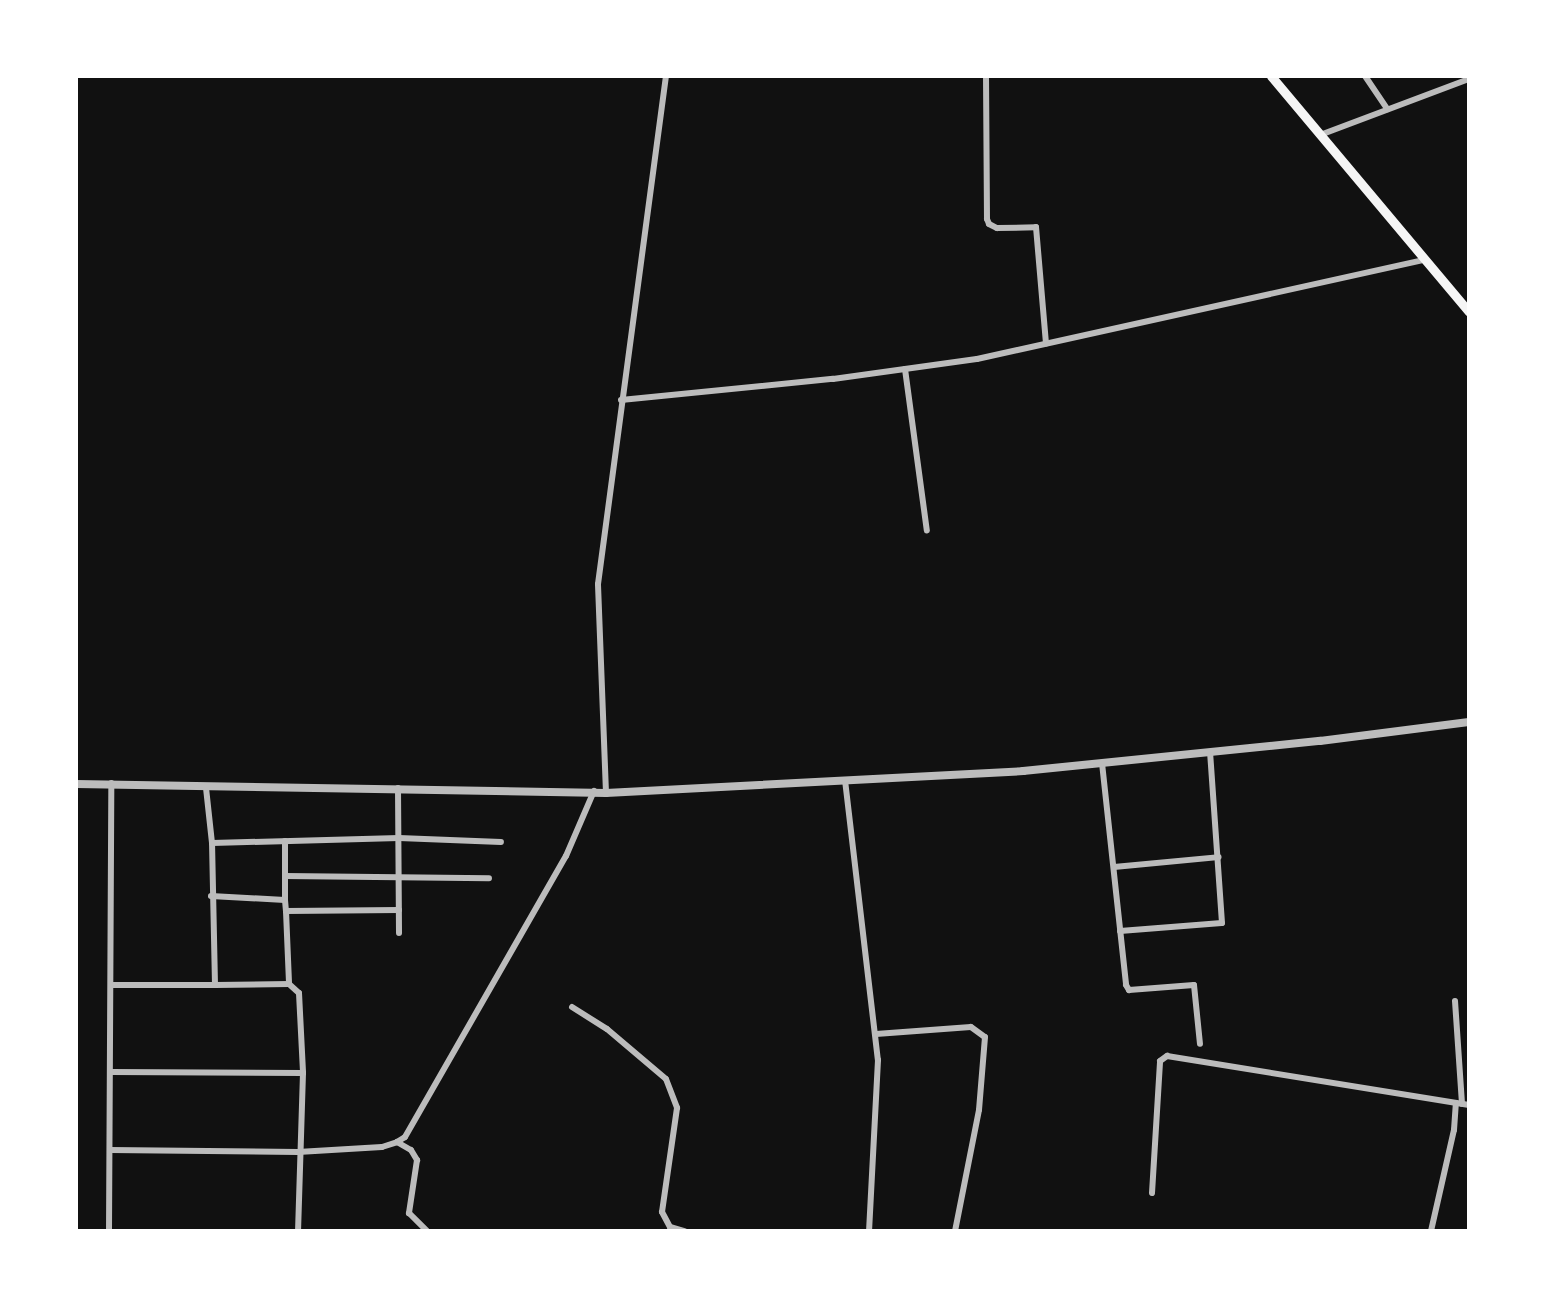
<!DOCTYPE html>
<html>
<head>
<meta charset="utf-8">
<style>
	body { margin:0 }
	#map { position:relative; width:1545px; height:1307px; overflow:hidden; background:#111; font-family:"IBM Plex Sans",sans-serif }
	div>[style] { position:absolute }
	.minor>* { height:6px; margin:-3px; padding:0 3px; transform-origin:3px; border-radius:3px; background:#bcbcbc }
	.tertiary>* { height:8px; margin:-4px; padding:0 4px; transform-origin:4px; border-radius:4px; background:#bcbcbc }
	.secondary>* { height:9px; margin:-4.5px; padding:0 4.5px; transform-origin:4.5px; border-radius:4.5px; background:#f5f5f5 }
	span { translate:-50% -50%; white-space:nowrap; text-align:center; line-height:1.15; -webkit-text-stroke:7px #fff; paint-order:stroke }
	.frame { position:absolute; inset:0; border:78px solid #fff; pointer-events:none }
</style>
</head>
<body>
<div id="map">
	<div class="minor">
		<div style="left:986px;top:76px;width:143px;rotate:89.6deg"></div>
		<div style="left:987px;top:219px;width:5px;rotate:68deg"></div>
		<div style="left:989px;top:224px;width:9px;rotate:27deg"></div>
		<div style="left:997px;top:228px;width:39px;rotate:-1deg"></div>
		<div style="left:1036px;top:227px;width:117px;rotate:85.1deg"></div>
		<div style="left:1365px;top:76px;width:40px;rotate:56deg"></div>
		<div style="left:1320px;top:135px;width:159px;rotate:-20.6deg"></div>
		<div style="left:905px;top:369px;width:163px;rotate:82.3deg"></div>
		<div style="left:621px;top:400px;width:213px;rotate:-5.7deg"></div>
		<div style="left:833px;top:379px;width:145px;rotate:-7.9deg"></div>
		<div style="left:977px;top:359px;width:459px;rotate:-12.5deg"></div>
		<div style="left:1102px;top:763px;width:223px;rotate:83.8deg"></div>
		<div style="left:1126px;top:985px;width:6px;rotate:59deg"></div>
		<div style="left:1129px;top:990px;width:65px;rotate:-4.4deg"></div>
		<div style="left:1194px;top:985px;width:59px;rotate:84.2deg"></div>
		<div style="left:845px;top:780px;width:282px;rotate:83.3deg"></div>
		<div style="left:878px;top:1060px;width:171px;rotate:93deg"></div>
		<div style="left:398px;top:788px;width:145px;rotate:89.6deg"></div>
		<div style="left:606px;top:793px;width:209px;rotate:-92.2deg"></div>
		<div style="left:598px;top:584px;width:513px;rotate:-82.38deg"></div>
		<div style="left:285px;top:841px;width:59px;rotate:90deg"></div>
		<div style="left:212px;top:843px;width:187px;rotate:-1.5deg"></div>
		<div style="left:399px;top:838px;width:102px;rotate:2.2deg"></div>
		<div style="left:1114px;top:867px;width:105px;rotate:-5.4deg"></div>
		<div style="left:285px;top:876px;width:204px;rotate:0.6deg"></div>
		<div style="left:211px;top:896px;width:74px;rotate:3.1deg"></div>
		<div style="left:285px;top:900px;width:11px;rotate:85deg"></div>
		<div style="left:286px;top:911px;width:113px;rotate:-0.5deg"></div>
		<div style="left:286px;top:911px;width:73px;rotate:87.6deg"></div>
		<div style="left:1120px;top:931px;width:102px;rotate:-4.5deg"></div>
		<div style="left:1222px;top:923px;width:171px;rotate:-94deg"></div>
		<div style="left:112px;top:985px;width:103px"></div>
		<div style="left:215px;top:985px;width:142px;rotate:-91.2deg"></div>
		<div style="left:212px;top:843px;width:55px;rotate:-96.2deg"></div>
		<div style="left:215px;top:985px;width:74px;rotate:-0.8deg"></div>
		<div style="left:289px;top:984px;width:13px;rotate:42deg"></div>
		<div style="left:299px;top:993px;width:80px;rotate:87.1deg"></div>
		<div style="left:303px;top:1073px;width:158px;rotate:91.8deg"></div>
		<div style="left:1455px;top:1001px;width:103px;rotate:86.1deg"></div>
		<div style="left:572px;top:1007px;width:41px;rotate:32.2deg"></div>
		<div style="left:607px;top:1029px;width:77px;rotate:40.3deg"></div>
		<div style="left:666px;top:1079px;width:31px;rotate:69deg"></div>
		<div style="left:677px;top:1108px;width:105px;rotate:98.2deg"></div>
		<div style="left:662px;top:1212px;width:17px;rotate:62deg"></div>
		<div style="left:670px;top:1227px;width:15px;rotate:16deg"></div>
		<div style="left:876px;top:1034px;width:95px;rotate:-4.2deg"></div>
		<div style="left:971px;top:1027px;width:17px;rotate:36deg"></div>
		<div style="left:985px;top:1037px;width:73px;rotate:94.7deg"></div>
		<div style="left:979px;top:1110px;width:123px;rotate:101.2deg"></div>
		<div style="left:111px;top:1072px;width:192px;rotate:0.3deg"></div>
		<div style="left:397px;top:1142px;width:9px;rotate:-32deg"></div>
		<div style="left:405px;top:1137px;width:324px;rotate:-60.2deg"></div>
		<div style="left:566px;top:856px;width:71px;rotate:-66.7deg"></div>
		<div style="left:110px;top:1150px;width:188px;rotate:0.6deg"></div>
		<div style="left:298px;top:1152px;width:84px;rotate:-3.4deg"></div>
		<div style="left:382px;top:1147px;width:16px;rotate:-18deg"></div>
		<div style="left:397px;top:1142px;width:16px;rotate:30deg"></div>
		<div style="left:411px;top:1150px;width:12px;rotate:59deg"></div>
		<div style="left:417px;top:1160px;width:54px;rotate:98.6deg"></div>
		<div style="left:409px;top:1213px;width:25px;rotate:45deg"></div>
		<div style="left:1152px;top:1193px;width:132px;rotate:-86.5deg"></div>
		<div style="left:1160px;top:1061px;width:9px;rotate:-36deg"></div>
		<div style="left:1167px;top:1056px;width:306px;rotate:9.2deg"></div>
		<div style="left:109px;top:1231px;width:448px;rotate:-89.7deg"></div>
		<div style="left:1431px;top:1231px;width:104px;rotate:-77.2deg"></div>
		<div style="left:1454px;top:1130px;width:27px;rotate:-86deg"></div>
	</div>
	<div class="tertiary">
		<div style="left:76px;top:784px;width:530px;rotate:0.97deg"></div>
		<div style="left:606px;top:793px;width:418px;rotate:-3deg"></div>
		<div style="left:1023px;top:771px;width:299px;rotate:-5.8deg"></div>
		<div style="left:1320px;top:741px;width:150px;rotate:-7.3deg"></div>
	</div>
	<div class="secondary">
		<div style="left:1271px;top:76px;width:308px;rotate:50deg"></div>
	</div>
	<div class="frame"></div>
</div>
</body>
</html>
